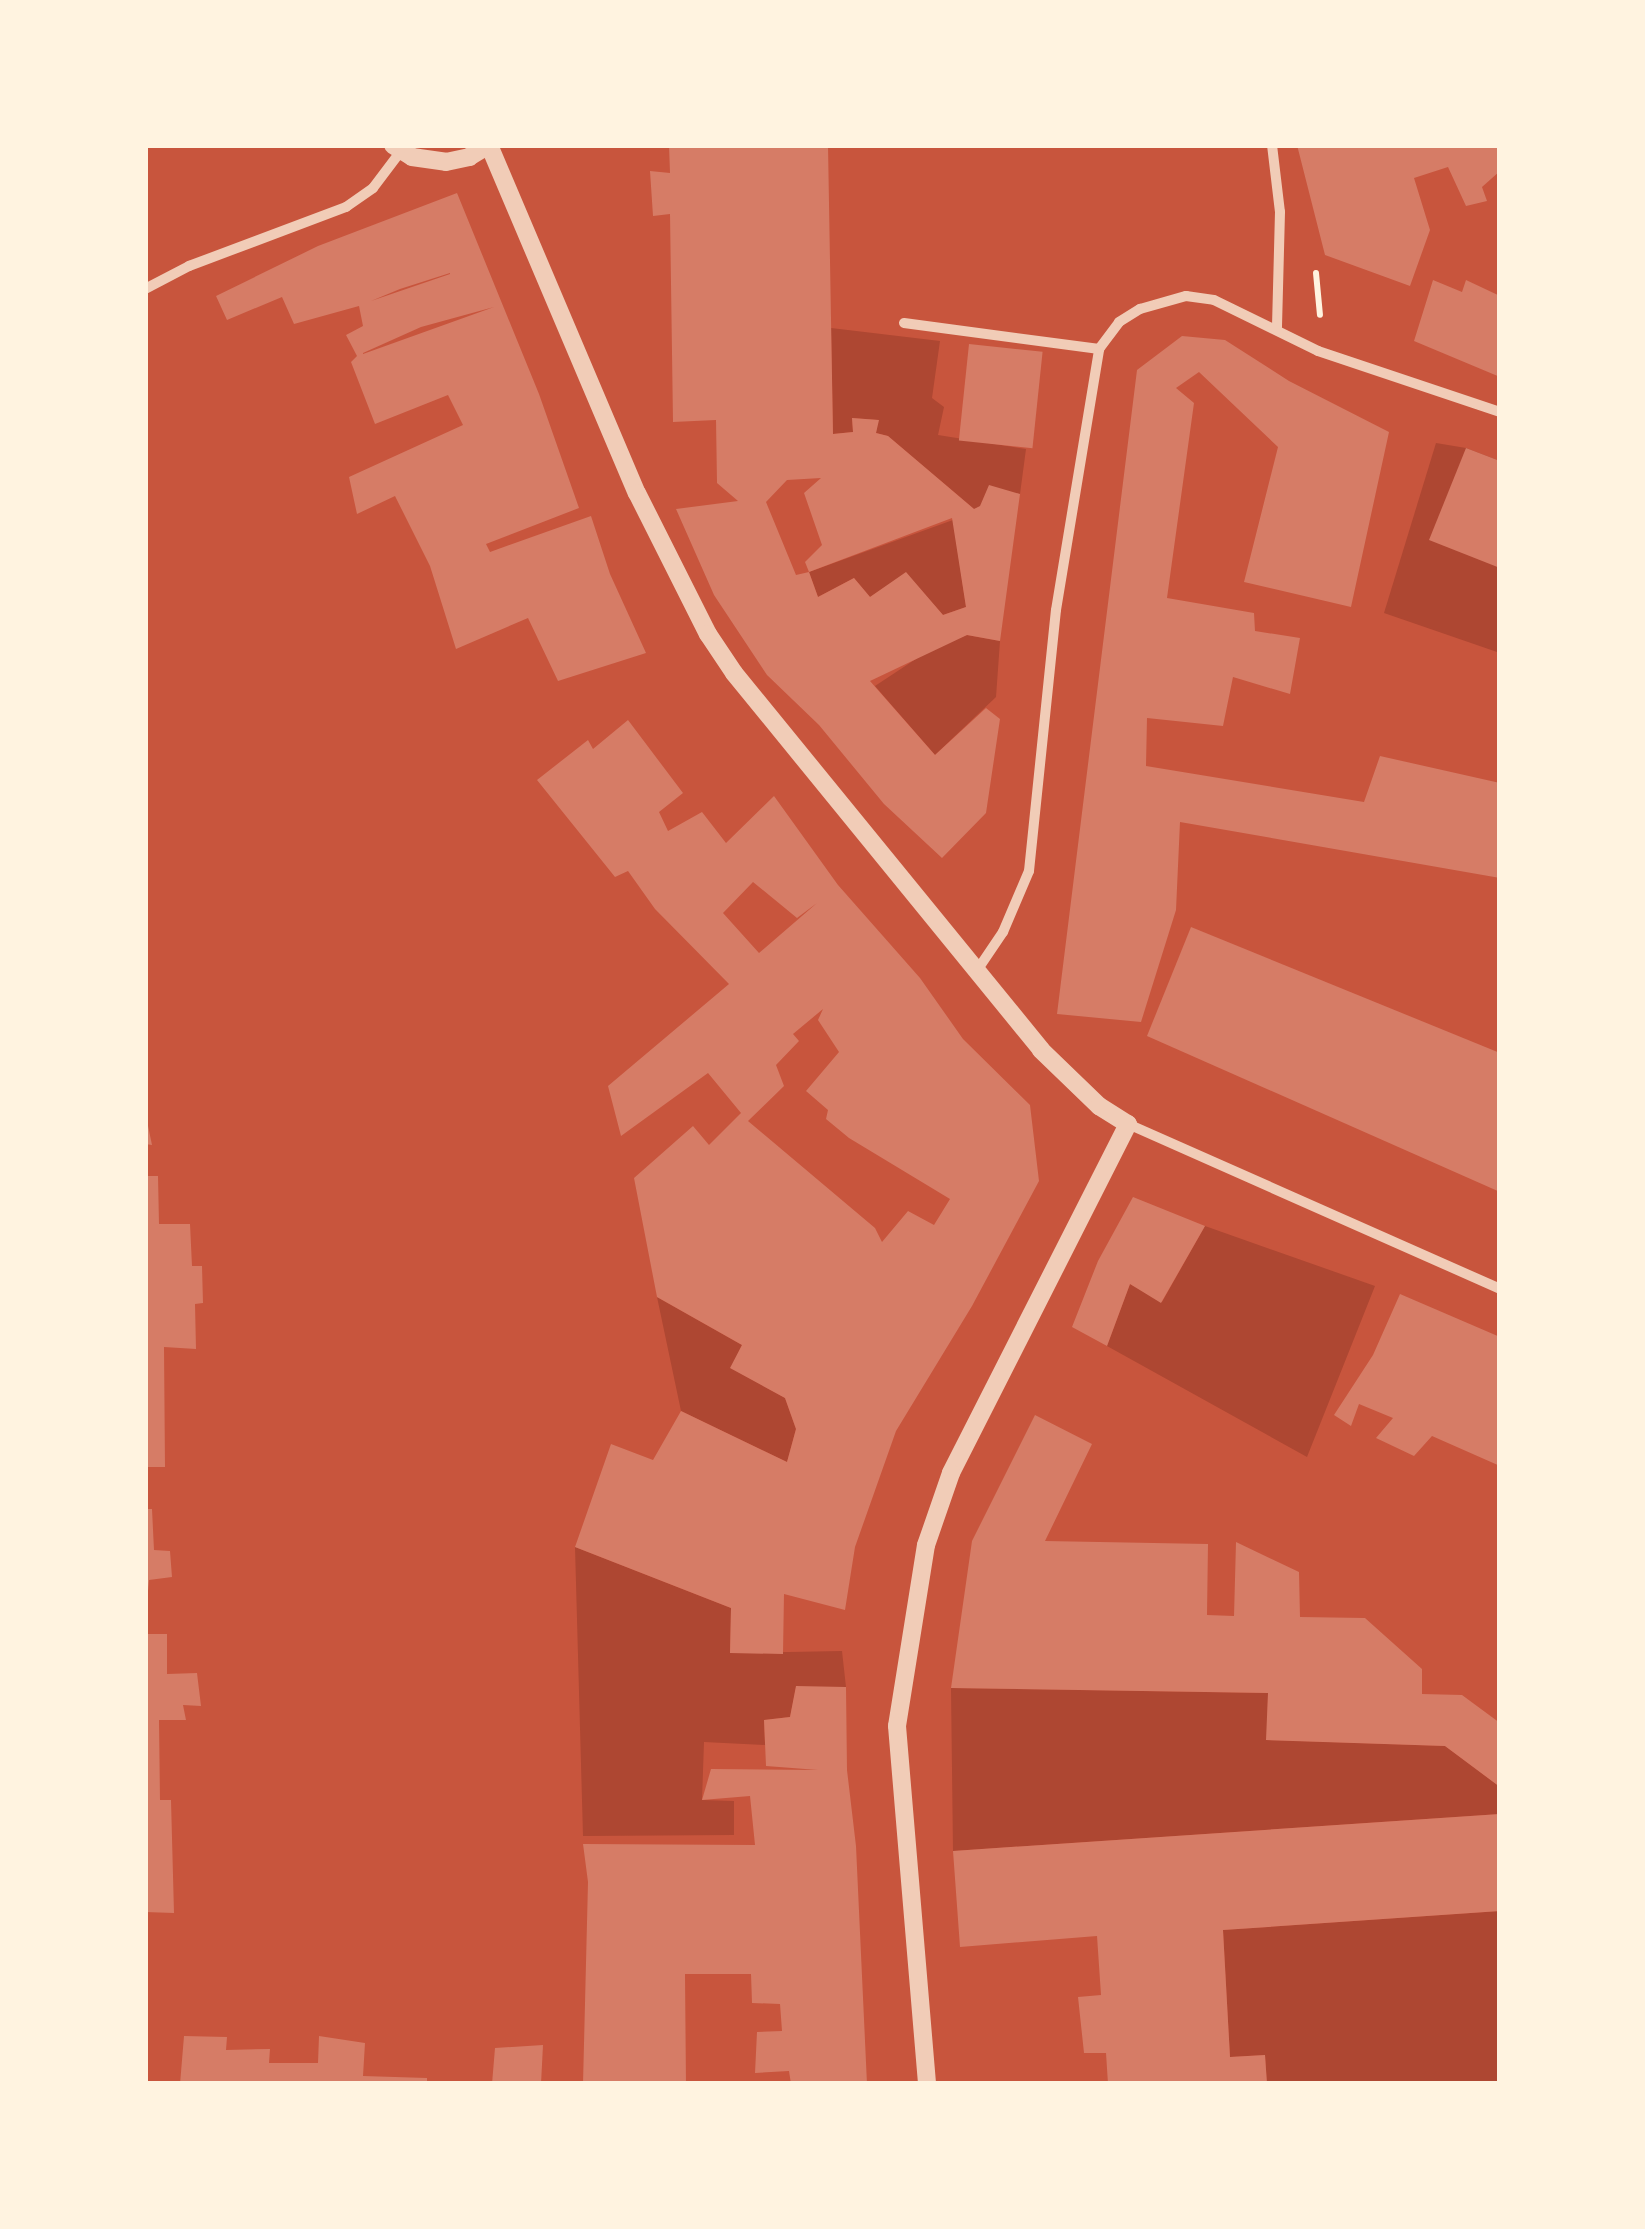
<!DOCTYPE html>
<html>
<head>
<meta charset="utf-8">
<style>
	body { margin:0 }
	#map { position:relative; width:1645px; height:2229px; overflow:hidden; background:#c8553d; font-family:Jost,sans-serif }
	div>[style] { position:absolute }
	.green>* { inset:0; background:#ae4732 }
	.building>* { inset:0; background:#d67c66; transform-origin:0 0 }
	.path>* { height:6px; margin:-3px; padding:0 3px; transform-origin:3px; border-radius:3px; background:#fff3e0 }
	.minor>* { height:10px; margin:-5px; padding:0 5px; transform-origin:5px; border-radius:5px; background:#f1ccb7 }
	.tertiary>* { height:18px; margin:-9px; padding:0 9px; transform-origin:9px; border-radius:9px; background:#f1ccb7 }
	span { translate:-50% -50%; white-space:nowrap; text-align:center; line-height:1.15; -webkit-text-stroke:10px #fff3e0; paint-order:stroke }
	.frame { position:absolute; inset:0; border:148px solid #fff3e0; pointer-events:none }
</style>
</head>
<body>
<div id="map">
	<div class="green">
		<div style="clip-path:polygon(831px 328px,940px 341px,932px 398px,944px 407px,938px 435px,1026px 449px,1020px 494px,974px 509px,888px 436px,876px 433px,878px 420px,852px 418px,853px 432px,833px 434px)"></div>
		<div style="clip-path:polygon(1436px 443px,1466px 448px,1500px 461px,1500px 653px,1384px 613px)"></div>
		<div style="clip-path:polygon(953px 520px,966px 607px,943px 615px,906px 573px,870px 597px,854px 578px,818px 597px,809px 572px)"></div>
		<div style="clip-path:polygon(967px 635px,1000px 641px,996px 697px,935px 755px,875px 686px,931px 649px)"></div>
		<div style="clip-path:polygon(1205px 1226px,1375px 1286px,1307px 1457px,1107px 1346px,1130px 1284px,1162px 1302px)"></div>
		<div style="clip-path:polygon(657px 1297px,742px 1345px,731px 1368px,785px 1398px,796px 1429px,787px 1462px,681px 1411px)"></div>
		<div style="clip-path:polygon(575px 1547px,731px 1608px,730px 1653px,842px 1651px,846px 1687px,796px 1687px,790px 1717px,764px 1720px,765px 1745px,704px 1742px,702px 1800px,734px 1801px,734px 1835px,583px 1836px)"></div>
		<div style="clip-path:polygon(951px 1688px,1268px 1693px,1267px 1740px,1445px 1746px,1500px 1787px,1500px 1814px,953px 1851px)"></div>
		<div style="clip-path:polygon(1500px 1911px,1500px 2084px,1267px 2084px,1265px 2055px,1230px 2057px,1223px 1930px)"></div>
	</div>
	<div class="building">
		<div style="clip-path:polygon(evenodd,669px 145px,828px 145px,833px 434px,853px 432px,852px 418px,879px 420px,876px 433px,888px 436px,974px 509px,980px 506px,989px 485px,1020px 494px,1000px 641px,967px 635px,870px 681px,935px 755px,986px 708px,1000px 719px,986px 813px,942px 858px,884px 804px,819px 725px,767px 675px,714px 595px,676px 509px,738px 501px,717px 483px,716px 420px,673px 422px,670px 214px,653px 216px,650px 171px,670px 173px,669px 145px,821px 478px,804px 493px,822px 545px,805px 562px,809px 572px,796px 575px,766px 502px,787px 480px,821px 478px,669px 145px,952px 518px,966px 607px,943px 615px,906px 572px,870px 597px,854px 578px,818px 597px,809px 572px,952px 518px)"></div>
		<div style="clip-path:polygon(1297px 145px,1500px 145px,1500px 171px,1482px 187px,1487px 201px,1466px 206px,1448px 167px,1414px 178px,1430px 230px,1410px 286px,1325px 255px)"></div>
		<div style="clip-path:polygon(evenodd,457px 193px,539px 394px,579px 508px,486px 544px,490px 552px,591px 516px,610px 574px,646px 653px,558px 681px,528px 618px,456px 649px,430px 566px,395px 496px,357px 514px,349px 477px,463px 425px,448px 395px,375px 424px,351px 362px,357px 356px,346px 335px,363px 326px,359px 306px,294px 324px,282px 297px,227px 320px,216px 296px,318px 246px,457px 193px,450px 273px,450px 274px,371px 301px,400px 289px,450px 273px,457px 193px,494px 307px,363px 354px,363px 353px,421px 327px,494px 307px)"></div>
		<div style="clip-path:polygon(1433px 280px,1462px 292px,1466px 280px,1500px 296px,1500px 377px,1414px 341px)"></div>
		<div style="clip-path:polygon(1182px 336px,1225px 340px,1289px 381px,1389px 432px,1351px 607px,1244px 582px,1278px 447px,1199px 372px,1176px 388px,1194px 403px,1167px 598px,1254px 613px,1255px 631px,1300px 638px,1290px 694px,1233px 677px,1223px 726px,1147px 718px,1146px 766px,1364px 802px,1380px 756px,1500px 783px,1500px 878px,1180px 822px,1176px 910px,1141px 1022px,1057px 1014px,1137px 370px)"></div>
		<div style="left:969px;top:344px;width:74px;height:97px;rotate:6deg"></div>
		<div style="clip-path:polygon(1466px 448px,1500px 461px,1500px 568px,1429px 540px)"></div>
		<div style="clip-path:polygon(evenodd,628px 720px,683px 793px,659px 812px,668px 831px,702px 812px,726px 843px,774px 796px,838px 885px,920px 978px,963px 1039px,1030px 1105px,1039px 1181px,972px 1306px,896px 1431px,855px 1547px,845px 1610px,784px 1594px,783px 1654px,730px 1653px,731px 1608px,575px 1547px,611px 1444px,653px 1460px,681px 1411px,787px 1462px,796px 1429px,785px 1398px,730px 1368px,742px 1345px,657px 1297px,634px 1178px,693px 1126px,709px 1145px,741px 1113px,708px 1073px,621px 1136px,608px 1086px,729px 984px,655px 909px,628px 871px,615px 877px,537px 780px,588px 740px,593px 749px,628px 720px,753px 882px,797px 918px,817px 903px,759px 953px,723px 913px,753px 882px,628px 720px,823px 1009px,818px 1020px,839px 1052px,806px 1091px,828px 1110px,826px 1119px,849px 1138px,950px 1199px,934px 1225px,908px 1211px,882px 1242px,875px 1228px,748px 1121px,784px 1086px,776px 1065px,799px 1041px,793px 1034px,823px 1009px)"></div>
		<div style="clip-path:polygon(1191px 927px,1500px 1053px,1500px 1192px,1147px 1036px)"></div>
		<div style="clip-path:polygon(145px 1121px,147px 1121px,152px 1145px,145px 1144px)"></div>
		<div style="clip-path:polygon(145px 1176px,158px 1176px,159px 1224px,190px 1224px,192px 1266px,202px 1266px,203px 1303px,195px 1304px,196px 1349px,164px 1347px,165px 1467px,145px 1467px)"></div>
		<div style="clip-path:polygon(1133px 1197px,1205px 1226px,1161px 1303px,1130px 1284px,1107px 1346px,1072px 1327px,1098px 1261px)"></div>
		<div style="clip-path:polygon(1400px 1294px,1500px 1337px,1500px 1466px,1432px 1436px,1414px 1456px,1376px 1438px,1393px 1418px,1359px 1404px,1351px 1426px,1334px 1415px,1373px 1355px)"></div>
		<div style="clip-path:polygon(1035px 1415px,1092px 1444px,1045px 1541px,1208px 1544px,1207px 1615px,1234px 1616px,1236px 1542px,1299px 1572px,1300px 1617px,1365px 1618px,1422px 1669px,1422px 1694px,1462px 1695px,1500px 1723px,1500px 1787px,1445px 1746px,1266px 1740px,1268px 1693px,951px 1688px,972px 1541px)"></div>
		<div style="clip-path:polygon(145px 1509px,152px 1509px,154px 1550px,170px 1551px,172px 1577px,149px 1580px,148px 1591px)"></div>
		<div style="clip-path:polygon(145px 1634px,167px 1634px,167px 1674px,197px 1673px,201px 1706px,183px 1705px,186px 1720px,159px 1720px,160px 1800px,171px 1800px,174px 1913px,145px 1912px)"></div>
		<div style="clip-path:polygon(796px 1686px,846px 1687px,847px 1770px,856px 1846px,867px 2084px,791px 2084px,789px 2071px,755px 2073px,757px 2032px,782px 2031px,780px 2004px,752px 2003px,751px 1974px,685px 1974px,686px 2084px,583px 2084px,588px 1882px,583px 1844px,755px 1845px,750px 1796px,702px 1800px,711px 1769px,818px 1770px,766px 1766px,764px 1720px,790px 1717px)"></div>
		<div style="clip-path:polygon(1500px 1814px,1500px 1911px,1223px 1930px,1230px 2057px,1265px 2055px,1267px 2084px,1108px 2084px,1106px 2053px,1084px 2053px,1078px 1997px,1101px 1995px,1097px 1936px,960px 1947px,953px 1851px)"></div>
		<div style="clip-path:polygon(184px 2036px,227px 2037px,226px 2050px,270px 2049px,269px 2063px,318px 2063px,319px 2036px,365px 2043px,363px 2076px,427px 2078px,427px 2084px,180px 2084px)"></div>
		<div style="clip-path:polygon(543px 2045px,541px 2084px,492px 2084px,495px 2048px)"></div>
	</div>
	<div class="path">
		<div style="left:1316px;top:273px;width:42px;rotate:84.6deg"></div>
	</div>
	<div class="minor">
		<div style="left:1272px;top:145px;width:67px;rotate:83.2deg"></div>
		<div style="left:1280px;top:212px;width:118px;rotate:91.5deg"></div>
		<div style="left:145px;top:289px;width:50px;rotate:-27.6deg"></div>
		<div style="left:189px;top:266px;width:168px;rotate:-20.6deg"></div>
		<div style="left:346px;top:207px;width:33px;rotate:-35deg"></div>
		<div style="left:373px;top:188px;width:46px;rotate:-52.9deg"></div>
		<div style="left:904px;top:323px;width:197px;rotate:7.6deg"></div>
		<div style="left:978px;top:969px;width:45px;rotate:-56deg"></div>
		<div style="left:1003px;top:932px;width:66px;rotate:-66.9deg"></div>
		<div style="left:1029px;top:871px;width:262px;rotate:-84.1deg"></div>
		<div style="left:1056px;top:610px;width:265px;rotate:-80.6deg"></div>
		<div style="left:1099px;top:349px;width:34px;rotate:-53deg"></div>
		<div style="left:1119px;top:322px;width:25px;rotate:-32deg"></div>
		<div style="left:1140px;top:309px;width:48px;rotate:-15.8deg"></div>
		<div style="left:1186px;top:296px;width:28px;rotate:8deg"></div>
		<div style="left:1214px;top:300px;width:116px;rotate:26.1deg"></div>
		<div style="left:1318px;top:351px;width:192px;rotate:18.5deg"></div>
		<div style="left:1128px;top:1124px;width:407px;rotate:23.9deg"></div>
	</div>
	<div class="tertiary">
		<div style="left:393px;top:145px;width:22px;rotate:32deg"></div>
		<div style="left:412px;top:157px;width:34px;rotate:8deg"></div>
		<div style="left:446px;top:162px;width:24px;rotate:-12deg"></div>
		<div style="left:469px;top:157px;width:23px;rotate:-31deg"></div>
		<div style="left:489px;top:145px;width:378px;rotate:67deg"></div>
		<div style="left:637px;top:493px;width:158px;rotate:63.3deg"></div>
		<div style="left:708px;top:634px;width:47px;rotate:56.3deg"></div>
		<div style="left:734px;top:673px;width:486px;rotate:50.8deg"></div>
		<div style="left:1041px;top:1050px;width:81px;rotate:44deg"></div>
		<div style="left:1099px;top:1106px;width:34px;rotate:32deg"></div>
		<div style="left:1128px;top:1124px;width:391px;rotate:116.9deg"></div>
		<div style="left:951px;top:1473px;width:76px;rotate:109.1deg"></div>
		<div style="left:926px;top:1545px;width:183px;rotate:99.1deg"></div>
		<div style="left:897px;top:1726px;width:359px;rotate:85.2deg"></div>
	</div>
	<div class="frame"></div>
</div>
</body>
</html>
